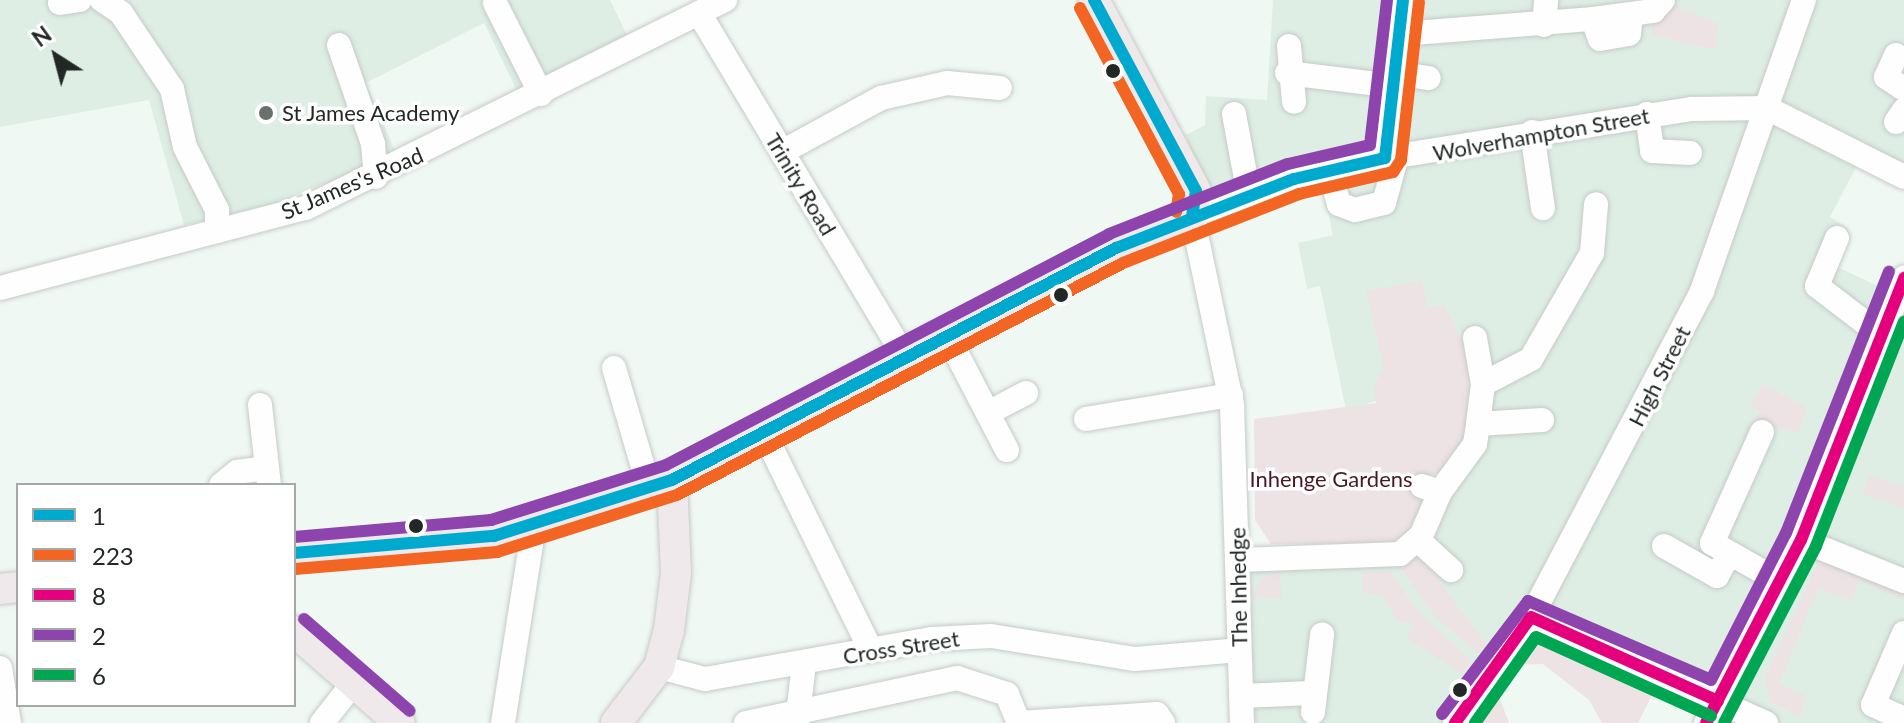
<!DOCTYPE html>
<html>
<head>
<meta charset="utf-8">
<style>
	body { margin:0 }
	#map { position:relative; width:1904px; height:723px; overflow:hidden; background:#f0f8f4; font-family:Lato,sans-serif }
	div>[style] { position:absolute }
	.built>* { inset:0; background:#deeee5 }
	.green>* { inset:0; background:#ede2e4 }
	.roads { filter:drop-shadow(0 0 2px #c5cbc7) drop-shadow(0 0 2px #c5cbc7) }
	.minor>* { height:24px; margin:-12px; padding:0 12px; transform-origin:12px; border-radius:12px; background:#fdfefd }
	.major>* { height:30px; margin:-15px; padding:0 15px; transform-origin:15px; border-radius:15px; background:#f0e9eb }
	.bus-1>* { height:12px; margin:-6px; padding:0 6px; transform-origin:6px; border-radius:6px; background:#00a9ce }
	.bus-2>* { height:12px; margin:-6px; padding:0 6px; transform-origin:6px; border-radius:6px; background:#f26522 }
	.bus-3>* { height:12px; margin:-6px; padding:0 6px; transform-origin:6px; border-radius:6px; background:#e5007d }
	.bus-4>* { height:12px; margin:-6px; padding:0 6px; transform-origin:6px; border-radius:6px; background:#8e44ad }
	.bus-5>* { height:12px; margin:-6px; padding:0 6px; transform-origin:6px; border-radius:6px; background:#00a651 }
	.dots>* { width:22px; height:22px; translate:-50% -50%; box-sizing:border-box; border:4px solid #fff; border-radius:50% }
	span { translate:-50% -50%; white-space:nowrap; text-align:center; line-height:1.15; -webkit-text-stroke:7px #fff; paint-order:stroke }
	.poi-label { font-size:22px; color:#222825 }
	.left { translate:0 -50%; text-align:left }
	.street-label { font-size:22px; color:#222825 }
	.park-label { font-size:22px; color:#4a1727 }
	.legend { position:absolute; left:16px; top:483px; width:280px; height:224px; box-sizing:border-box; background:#fff; border:2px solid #a7a9a8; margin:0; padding:10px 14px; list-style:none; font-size:24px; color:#222825 }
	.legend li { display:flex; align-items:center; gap:16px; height:40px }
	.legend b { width:40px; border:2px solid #a7a9a8 }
	.north { position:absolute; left:16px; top:16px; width:80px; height:80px; -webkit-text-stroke:6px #fff; paint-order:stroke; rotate:324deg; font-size:22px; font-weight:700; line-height:32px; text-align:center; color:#222825 }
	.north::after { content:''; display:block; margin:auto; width:28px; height:36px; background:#222825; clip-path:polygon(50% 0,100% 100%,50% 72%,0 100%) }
</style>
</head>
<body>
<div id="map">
	<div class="built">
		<div style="clip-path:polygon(0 0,610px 0,628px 37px,517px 91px,484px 23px,366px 83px,397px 156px,275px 203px,184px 225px,149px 100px,0 127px)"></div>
		<div style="clip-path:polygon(1273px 0,1389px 0,1376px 137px,1206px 189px,1186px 135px,1205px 125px,1206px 96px,1267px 100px)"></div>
		<div style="clip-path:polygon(1411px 0,1904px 0,1904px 177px,1863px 154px,1830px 217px,1849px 229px,1831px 264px,1897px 295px,1904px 278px,1904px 723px,1706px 723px,1717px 701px,1531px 617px,1455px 723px,1242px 723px,1239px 560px,1421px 536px,1463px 407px,1469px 373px,1346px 410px,1320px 286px,1307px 289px,1298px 243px,1333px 235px,1322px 185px,1386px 169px)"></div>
	</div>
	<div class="green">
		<div style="clip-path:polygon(1673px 5px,1718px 24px,1715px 50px,1652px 35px,1653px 17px)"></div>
		<div style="clip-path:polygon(1422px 281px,1427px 307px,1444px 305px,1468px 355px,1467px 438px,1442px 472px,1420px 477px,1424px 511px,1403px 543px,1271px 544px,1255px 520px,1254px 419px,1376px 403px,1374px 385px,1384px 369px,1366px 291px)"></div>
		<div style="clip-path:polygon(1762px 384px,1807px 408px,1798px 433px,1755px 421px,1760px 411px,1750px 405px)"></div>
		<div style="clip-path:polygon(1870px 476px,1904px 487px,1903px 509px,1862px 493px)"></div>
		<div style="clip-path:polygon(1418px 553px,1486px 644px,1477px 653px,1436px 617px,1400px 567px)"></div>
		<div style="clip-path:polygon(1822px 554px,1904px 588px,1904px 600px,1859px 580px,1850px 601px,1818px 589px,1779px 684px,1805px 695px,1800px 717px,1771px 702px,1764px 679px)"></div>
		<div style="clip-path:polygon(1390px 571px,1420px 614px,1472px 661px,1461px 673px,1406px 638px,1414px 625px,1397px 620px,1382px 596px,1362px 592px,1364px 572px)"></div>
		<div style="clip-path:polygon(1279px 572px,1282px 597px,1253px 599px,1260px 580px)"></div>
		<div style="clip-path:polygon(1551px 641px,1655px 689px,1638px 723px,1602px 723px,1589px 700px,1543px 664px,1511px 665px,1526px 646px)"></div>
		<div style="clip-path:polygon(1495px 686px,1509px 723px,1474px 723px)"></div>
	</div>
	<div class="roads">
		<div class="minor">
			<div style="left:102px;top:0;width:23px;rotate:34deg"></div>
			<div style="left:121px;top:13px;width:92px;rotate:56.1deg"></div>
			<div style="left:172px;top:89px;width:59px;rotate:77.4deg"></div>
			<div style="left:185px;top:147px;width:71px;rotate:63.1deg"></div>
			<div style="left:217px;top:210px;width:21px;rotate:90deg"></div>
			<div style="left:60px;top:3px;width:20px;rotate:-9deg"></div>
			<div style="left:495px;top:3px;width:102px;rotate:63.2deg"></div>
			<div style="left:699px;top:13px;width:397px;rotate:59.1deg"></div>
			<div style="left:1593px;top:19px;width:21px;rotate:71deg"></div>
			<div style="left:1600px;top:39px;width:29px;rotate:-10deg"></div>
			<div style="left:1629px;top:34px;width:20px;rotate:-84deg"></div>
			<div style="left:1544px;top:25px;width:25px;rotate:-85deg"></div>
			<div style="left:1401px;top:34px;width:193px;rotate:-4.5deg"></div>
			<div style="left:1593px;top:19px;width:61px;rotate:-7.6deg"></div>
			<div style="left:1653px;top:11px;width:15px;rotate:-48deg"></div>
			<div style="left:339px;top:45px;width:105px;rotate:71deg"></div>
			<div style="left:373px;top:144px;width:33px;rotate:85deg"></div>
			<div style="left:1289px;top:46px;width:56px;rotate:84.9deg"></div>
			<div style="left:1896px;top:55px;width:24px;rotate:114deg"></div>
			<div style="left:1886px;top:77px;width:22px;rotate:34deg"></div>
			<div style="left:1287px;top:73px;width:109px;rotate:6.9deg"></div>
			<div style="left:1396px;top:73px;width:33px;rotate:9deg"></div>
			<div style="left:1234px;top:114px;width:82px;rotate:79.5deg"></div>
			<div style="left:1647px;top:114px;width:37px;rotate:82deg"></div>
			<div style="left:1652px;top:151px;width:38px;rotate:3deg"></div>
			<div style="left:1896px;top:122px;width:14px;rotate:-56deg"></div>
			<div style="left:1532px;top:132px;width:77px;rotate:81.8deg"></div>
			<div style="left:782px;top:152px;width:113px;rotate:-28.6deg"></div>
			<div style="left:881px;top:98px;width:68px;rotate:-12.8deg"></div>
			<div style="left:947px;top:83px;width:53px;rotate:5.4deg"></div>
			<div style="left:1385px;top:158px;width:159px;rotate:-83.5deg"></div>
			<div style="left:1330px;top:171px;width:34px;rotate:75deg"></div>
			<div style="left:1339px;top:204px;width:17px;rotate:21deg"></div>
			<div style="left:1355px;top:210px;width:30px;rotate:-14deg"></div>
			<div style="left:1384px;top:203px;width:46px;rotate:-74.7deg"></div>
			<div style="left:1837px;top:238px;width:52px;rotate:112.6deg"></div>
			<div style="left:1817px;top:286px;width:81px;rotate:37.4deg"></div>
			<div style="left:0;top:288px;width:316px;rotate:-14.7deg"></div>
			<div style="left:306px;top:208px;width:468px;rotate:-26.4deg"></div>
			<div style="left:946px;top:333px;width:132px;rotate:62.5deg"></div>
			<div style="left:1475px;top:338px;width:47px;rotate:80.1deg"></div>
			<div style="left:614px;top:368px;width:125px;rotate:73.7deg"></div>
			<div style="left:260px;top:405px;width:81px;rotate:83.6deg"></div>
			<div style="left:988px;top:413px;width:43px;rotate:-27.8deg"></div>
			<div style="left:1086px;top:419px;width:147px;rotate:-9.4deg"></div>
			<div style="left:1542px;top:420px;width:64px;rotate:176.4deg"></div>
			<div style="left:1478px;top:424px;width:40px;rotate:-82.9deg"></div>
			<div style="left:1483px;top:384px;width:54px;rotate:-27.5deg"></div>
			<div style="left:1531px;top:359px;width:122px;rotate:-60.1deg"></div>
			<div style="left:1592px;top:253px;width:49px;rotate:-85.3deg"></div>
			<div style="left:1762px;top:432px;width:122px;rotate:114.2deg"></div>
			<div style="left:1712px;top:543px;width:77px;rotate:29.6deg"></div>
			<div style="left:764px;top:433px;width:242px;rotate:63.8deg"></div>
			<div style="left:221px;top:485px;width:21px;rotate:-39deg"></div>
			<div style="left:237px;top:472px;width:30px;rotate:-8deg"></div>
			<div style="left:1440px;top:492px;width:59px;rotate:-53.9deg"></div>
			<div style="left:1475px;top:444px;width:20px;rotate:-81deg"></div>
			<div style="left:1418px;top:540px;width:45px;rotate:42.3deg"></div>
			<div style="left:1801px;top:540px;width:111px;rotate:21.7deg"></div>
			<div style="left:1664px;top:546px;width:61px;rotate:29.5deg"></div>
			<div style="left:1717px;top:576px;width:26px;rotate:-61deg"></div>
			<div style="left:1239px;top:560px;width:161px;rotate:-2.1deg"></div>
			<div style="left:1400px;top:554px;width:28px;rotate:-41deg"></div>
			<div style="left:1421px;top:536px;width:48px;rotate:-66.6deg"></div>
			<div style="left:1440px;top:492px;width:19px;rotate:-162deg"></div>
			<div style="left:1531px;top:617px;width:258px;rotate:24.3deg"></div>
			<div style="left:1904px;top:633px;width:78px;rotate:113.3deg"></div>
			<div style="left:1873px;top:705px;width:34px;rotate:24deg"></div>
			<div style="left:659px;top:667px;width:48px;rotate:14.6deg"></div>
			<div style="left:705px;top:679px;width:230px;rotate:-10deg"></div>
			<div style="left:932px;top:639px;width:59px;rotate:-2.9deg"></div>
			<div style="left:991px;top:636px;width:146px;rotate:9.1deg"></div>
			<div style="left:1135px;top:659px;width:104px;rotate:-4.9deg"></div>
			<div style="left:0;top:668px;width:56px;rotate:80.7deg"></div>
			<div style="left:1241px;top:696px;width:70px;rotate:-2.5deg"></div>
			<div style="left:1313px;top:712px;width:78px;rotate:-83.3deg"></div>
			<div style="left:322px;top:723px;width:52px;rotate:-52deg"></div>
			<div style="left:503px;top:723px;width:201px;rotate:-81.1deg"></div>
			<div style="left:746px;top:723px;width:216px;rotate:-12deg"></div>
			<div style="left:957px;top:678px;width:52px;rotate:17.7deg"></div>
			<div style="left:1007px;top:694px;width:31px;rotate:68deg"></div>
			<div style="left:797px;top:723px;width:60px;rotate:-83.3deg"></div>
			<div style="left:1019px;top:723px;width:138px;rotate:-3.7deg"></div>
			<div style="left:1157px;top:714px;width:11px;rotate:56deg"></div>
			<div style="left:1242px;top:723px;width:318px;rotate:-91.8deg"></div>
			<div style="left:1232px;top:405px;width:194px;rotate:-101.9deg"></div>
			<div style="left:1192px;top:215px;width:108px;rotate:-19.4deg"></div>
			<div style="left:1294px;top:179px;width:93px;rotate:-13deg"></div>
			<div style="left:1385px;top:158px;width:311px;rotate:-9.1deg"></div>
			<div style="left:1692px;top:109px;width:75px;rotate:-0.8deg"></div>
			<div style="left:1767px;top:108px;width:153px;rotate:26.7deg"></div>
			<div style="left:1455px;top:723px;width:130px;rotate:-54.4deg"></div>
			<div style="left:1531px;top:617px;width:368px;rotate:-62.3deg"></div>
			<div style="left:1702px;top:291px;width:308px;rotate:-70.7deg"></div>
			<div style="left:1706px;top:723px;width:206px;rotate:-62.6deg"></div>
			<div style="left:1801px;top:540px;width:282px;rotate:-68.5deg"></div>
		</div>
		<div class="major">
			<div style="left:294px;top:553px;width:201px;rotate:-4.9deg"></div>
			<div style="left:494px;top:536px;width:187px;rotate:-17.5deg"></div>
			<div style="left:672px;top:480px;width:263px;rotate:-28.6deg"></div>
			<div style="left:903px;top:354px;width:321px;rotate:-25.7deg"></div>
			<div style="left:1192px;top:215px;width:24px;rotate:-81deg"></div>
			<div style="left:1196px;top:191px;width:217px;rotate:-118.1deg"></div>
			<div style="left:0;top:589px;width:18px;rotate:-6deg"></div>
			<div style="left:294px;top:631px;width:140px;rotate:41deg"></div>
			<div style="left:616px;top:723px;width:71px;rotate:-52.5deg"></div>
			<div style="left:659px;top:667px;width:38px;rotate:-75deg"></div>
			<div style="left:669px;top:630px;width:57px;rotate:-83deg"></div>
			<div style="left:676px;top:573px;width:93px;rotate:-92.5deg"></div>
		</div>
	</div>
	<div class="bus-1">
		<div style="left:1094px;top:0;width:217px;rotate:61.9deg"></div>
		<div style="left:1196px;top:191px;width:24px;rotate:99deg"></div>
		<div style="left:1385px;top:158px;width:159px;rotate:-83.5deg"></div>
		<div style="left:294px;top:553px;width:201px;rotate:-4.9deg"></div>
		<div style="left:494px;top:536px;width:187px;rotate:-17.5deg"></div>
		<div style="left:672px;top:480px;width:501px;rotate:-27.59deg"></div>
		<div style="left:1116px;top:248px;width:191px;rotate:-21.2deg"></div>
		<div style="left:1294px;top:179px;width:93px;rotate:-13deg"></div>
	</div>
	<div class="bus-2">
		<div style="left:1080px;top:8px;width:211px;rotate:62deg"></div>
		<div style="left:1179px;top:194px;width:18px;rotate:99deg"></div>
		<div style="left:295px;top:569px;width:203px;rotate:-4.8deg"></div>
		<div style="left:497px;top:552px;width:189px;rotate:-17.6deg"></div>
		<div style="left:677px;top:495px;width:503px;rotate:-27.48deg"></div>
		<div style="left:1123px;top:263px;width:189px;rotate:-21.4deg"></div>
		<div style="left:1299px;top:194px;width:97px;rotate:-13.2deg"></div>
		<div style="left:1393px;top:172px;width:14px;rotate:-56deg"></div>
		<div style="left:1401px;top:160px;width:159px;rotate:-83.5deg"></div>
	</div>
	<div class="bus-3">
		<div style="left:1531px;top:617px;width:205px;rotate:24.2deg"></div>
		<div style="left:1455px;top:723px;width:130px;rotate:-54.4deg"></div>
		<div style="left:1706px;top:723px;width:206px;rotate:-62.6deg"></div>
		<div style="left:1801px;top:540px;width:282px;rotate:-68.5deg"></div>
	</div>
	<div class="bus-4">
		<div style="left:294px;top:537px;width:198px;rotate:-4.9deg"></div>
		<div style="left:491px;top:520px;width:183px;rotate:-17.4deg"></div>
		<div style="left:666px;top:465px;width:500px;rotate:-27.5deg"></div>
		<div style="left:1109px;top:234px;width:192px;rotate:-21.4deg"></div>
		<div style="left:1288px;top:164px;width:84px;rotate:-13deg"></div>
		<div style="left:1370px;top:145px;width:146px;rotate:-83.3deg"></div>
		<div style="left:304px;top:619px;width:140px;rotate:41deg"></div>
		<div style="left:1442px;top:714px;width:142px;rotate:-52.7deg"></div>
		<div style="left:1528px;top:601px;width:199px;rotate:23.3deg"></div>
		<div style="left:1711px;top:680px;width:165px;rotate:-63deg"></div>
		<div style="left:1786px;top:533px;width:281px;rotate:-68.5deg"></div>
	</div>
	<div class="bus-5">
		<div style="left:1475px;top:723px;width:105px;rotate:-54.7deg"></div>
		<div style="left:1536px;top:637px;width:192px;rotate:24.3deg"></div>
		<div style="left:1724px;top:723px;width:199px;rotate:-62.5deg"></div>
		<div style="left:1816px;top:546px;width:241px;rotate:-68.6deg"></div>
	</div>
	<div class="dots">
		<div style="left:1113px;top:71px;background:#222825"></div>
		<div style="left:266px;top:113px;background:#6a716d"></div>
		<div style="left:1061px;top:295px;background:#222825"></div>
		<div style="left:416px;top:526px;background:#222825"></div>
		<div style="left:1460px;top:690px;background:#222825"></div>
	</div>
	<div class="poi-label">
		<span class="left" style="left:282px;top:113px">St James Academy</span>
	</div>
	<div class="street-label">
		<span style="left:1541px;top:134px;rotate:-10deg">Wolverhampton Street</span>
		<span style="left:352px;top:183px;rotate:-23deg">St James's Road</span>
		<span style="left:801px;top:184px;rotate:59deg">Trinity Road</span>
		<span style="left:1659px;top:376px;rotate:-63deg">High Street</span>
		<span style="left:1238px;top:587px;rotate:-91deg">The Inhedge</span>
		<span style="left:901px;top:647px;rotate:-9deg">Cross Street</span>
	</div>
	<div class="park-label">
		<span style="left:1331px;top:479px">Inhenge Gardens</span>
	</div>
	<ul class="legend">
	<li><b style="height:10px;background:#00a9ce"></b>1</li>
	<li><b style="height:10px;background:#f26522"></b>223</li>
	<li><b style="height:10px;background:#e5007d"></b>8</li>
	<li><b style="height:10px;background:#8e44ad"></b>2</li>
	<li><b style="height:10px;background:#00a651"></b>6</li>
	</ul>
	<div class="north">N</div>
</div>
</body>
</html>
